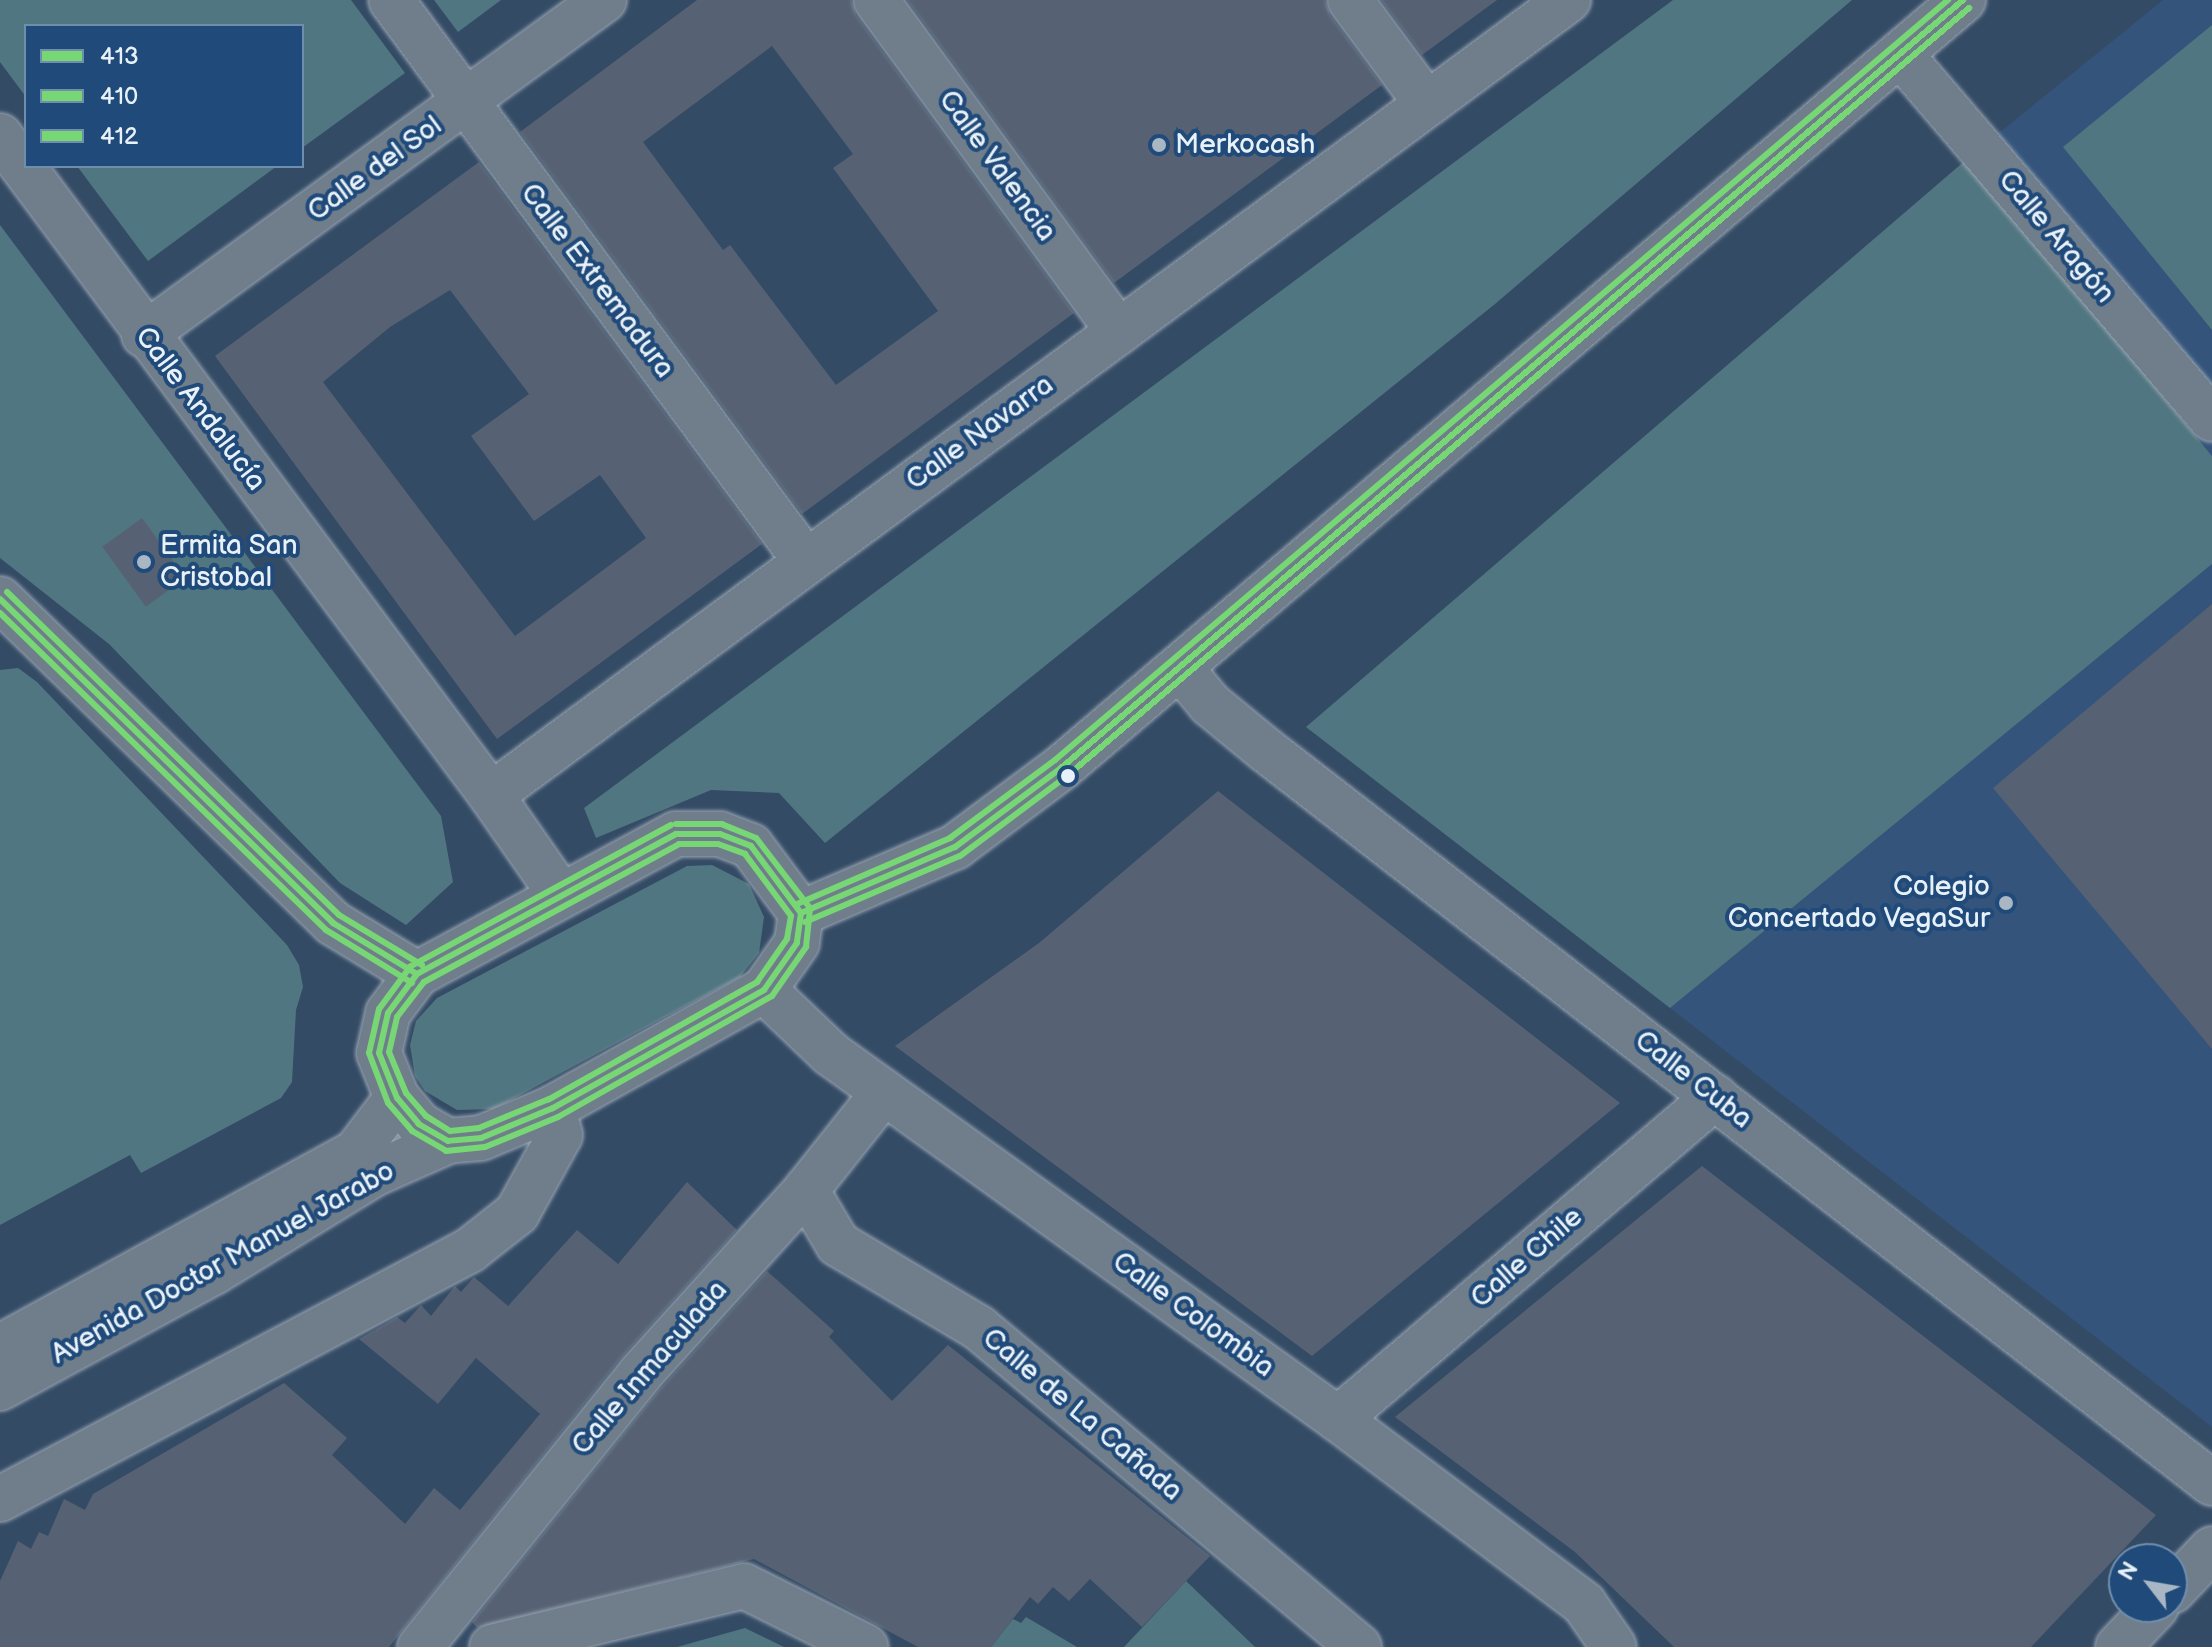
<!DOCTYPE html>
<html>
<head>
<meta charset="utf-8">
<style>
	body { margin:0 }
	#map { position:relative; width:2212px; height:1647px; overflow:hidden; background:#344b65; font-family:"Balsamiq Sans",sans-serif }
	div>[style] { position:absolute }
	.built>* { inset:0; background:#34547b }
	.green>* { inset:0; background:#507681 }
	.building>* { inset:0; background:#566274; transform-origin:0 0 }
	.roads { filter:drop-shadow(0 0 2px #9aa6b3) drop-shadow(0 0 2px #9aa6b3) }
	.minor>* { height:44px; margin:-22px; padding:0 22px; transform-origin:22px; border-radius:22px; background:#707e8c }
	.bus-1>* { height:6px; margin:-3px; padding:0 3px; transform-origin:3px; border-radius:3px; background:#77d774 }
	.bus-2>* { height:6px; margin:-3px; padding:0 3px; transform-origin:3px; border-radius:3px; background:#77d774 }
	.bus-3>* { height:6px; margin:-3px; padding:0 3px; transform-origin:3px; border-radius:3px; background:#77d774 }
	.dots>* { width:22px; height:22px; translate:-50% -50%; box-sizing:border-box; border:4px solid #1f4a7a; border-radius:50% }
	span { translate:-50% -50%; white-space:nowrap; text-align:center; line-height:1.15; -webkit-text-stroke:8px #1f4a7a; paint-order:stroke }
	.poi-label { font-size:28px; color:#e8f1f8 }
	.left { translate:0 -50%; text-align:left }
	.right { translate:-100% -50%; text-align:right }
	.street-label { font-size:28px; color:#e8f1f8 }
	.legend { position:absolute; left:24px; top:24px; width:280px; height:144px; box-sizing:border-box; background:#1f4a7a; border:2px solid #6f8dac; margin:0; padding:10px 14px; list-style:none; font-size:24px; color:#e8f1f8 }
	.legend li { display:flex; align-items:center; gap:16px; height:40px }
	.legend b { width:40px; border:2px solid #6f8dac }
	.north { position:absolute; left:2108px; top:1543px; width:80px; height:80px; box-sizing:border-box; background:#1f4a7a; border:2px solid #6f8dac; border-radius:50%; rotate:301deg; font-size:22px; font-weight:700; line-height:32px; text-align:center; color:#e8f1f8 }
	.north::after { content:''; display:block; margin:auto; width:28px; height:36px; background:#a9b7c5; clip-path:polygon(50% 0,100% 100%,50% 72%,0 100%) }
</style>
</head>
<body>
<div id="map">
	<div class="built">
		<div style="clip-path:polygon(2163px 0,2212px 0,2212px 456px,1967px 159px)"></div>
		<div style="clip-path:polygon(2212px 564px,2212px 1427px,1670px 1008px)"></div>
	</div>
	<div class="green">
		<div style="clip-path:polygon(0 0,351px 0,405px 73px,302px 148px,302px 26px,26px 26px,26px 97px,0 62px)"></div>
		<div style="clip-path:polygon(434px 0,501px 0,458px 32px)"></div>
		<div style="clip-path:polygon(1673px 0,1852px 0,1495px 304px,825px 843px,779px 793px,711px 790px,596px 838px,584px 808px)"></div>
		<div style="clip-path:polygon(2212px 25px,2212px 330px,2063px 147px)"></div>
		<div style="clip-path:polygon(1967px 159px,2212px 456px,2212px 564px,1670px 1008px,1306px 727px)"></div>
		<div style="clip-path:polygon(77px 166px,277px 166px,148px 261px)"></div>
		<div style="clip-path:polygon(0 225px,441px 816px,453px 882px,406px 925px,340px 883px,109px 644px,0 558px)"></div>
		<div style="clip-path:polygon(18px 668px,37px 682px,287px 945px,299px 965px,303px 987px,296px 1010px,292px 1082px,281px 1098px,141px 1173px,130px 1155px,0 1225px,0 670px)"></div>
		<div style="clip-path:polygon(712px 865px,749px 884px,764px 917px,759px 953px,740px 977px,494px 1109px,457px 1110px,425px 1091px,415px 1076px,410px 1045px,416px 1021px,437px 998px,687px 866px)"></div>
		<div style="clip-path:polygon(1186px 1581px,1230px 1623px,1255px 1647px,1124px 1647px)"></div>
		<div style="clip-path:polygon(1026px 1617px,1077px 1647px,991px 1647px,1013px 1619px,1021px 1623px)"></div>
		<div style="clip-path:polygon(745px 1628px,784px 1647px,677px 1647px)"></div>
	</div>
	<div class="building">
		<div style="clip-path:polygon(evenodd,697px 0,851px 0,856px 15px,1074px 313px,802px 514px,520px 132px,697px 0,772px 46px,853px 154px,833px 168px,938px 311px,836px 385px,730px 245px,723px 250px,643px 142px,772px 46px)"></div>
		<div style="clip-path:polygon(907px 0,1325px 0,1330px 15px,1382px 85px,1114px 283px)"></div>
		<div style="clip-path:polygon(1381px 0,1497px 0,1422px 55px)"></div>
		<div style="clip-path:polygon(evenodd,479px 162px,762px 544px,497px 739px,215px 356px,479px 162px,450px 290px,529px 394px,471px 436px,534px 521px,600px 475px,646px 538px,515px 636px,323px 382px,390px 327px,450px 290px)"></div>
		<div style="left:142px;top:518px;width:74px;height:49px;rotate:54deg"></div>
		<div style="clip-path:polygon(2212px 604px,2212px 1049px,1993px 788px)"></div>
		<div style="clip-path:polygon(1218px 791px,1620px 1103px,1312px 1356px,895px 1046px,1039px 943px)"></div>
		<div style="clip-path:polygon(1702px 1166px,2156px 1515px,2031px 1647px,1674px 1647px,1575px 1552px,1395px 1417px)"></div>
		<div style="clip-path:polygon(687px 1182px,737px 1230px,621px 1358px,389px 1647px,0 1647px,0 1581px,18px 1541px,31px 1549px,39px 1532px,48px 1536px,64px 1499px,85px 1510px,93px 1494px,284px 1383px,347px 1438px,332px 1455px,405px 1524px,434px 1488px,460px 1510px,540px 1414px,476px 1358px,438px 1404px,359px 1339px,397px 1317px,405px 1323px,421px 1305px,431px 1316px,455px 1286px,461px 1292px,474px 1277px,508px 1306px,577px 1230px,618px 1264px)"></div>
		<div style="clip-path:polygon(767px 1271px,834px 1331px,829px 1337px,892px 1401px,948px 1345px,1210px 1556px,1142px 1627px,1090px 1579px,1069px 1601px,1053px 1587px,1038px 1604px,1030px 1597px,991px 1647px,918px 1647px,754px 1559px,477px 1628px,472px 1622px,659px 1390px)"></div>
	</div>
	<div class="roads">
		<div class="minor">
			<div style="left:391px;top:0;width:696px;rotate:53.53deg"></div>
			<div style="left:876px;top:0;width:411px;rotate:53.8deg"></div>
			<div style="left:1350px;top:0;width:129px;rotate:53.5deg"></div>
			<div style="left:1900px;top:54px;width:480px;rotate:49.5deg"></div>
			<div style="left:0;top:136px;width:822px;rotate:53.31deg"></div>
			<div style="left:144px;top:335px;width:569px;rotate:-36.06deg"></div>
			<div style="left:0;top:599px;width:465px;rotate:44.2deg"></div>
			<div style="left:333px;top:923px;width:98px;rotate:31.3deg"></div>
			<div style="left:1182px;top:670px;width:44px;rotate:50.5deg"></div>
			<div style="left:1210px;top:704px;width:72px;rotate:39.4deg"></div>
			<div style="left:1266px;top:750px;width:1197px;rotate:37.77deg"></div>
			<div style="left:676px;top:834px;width:44px"></div>
			<div style="left:720px;top:834px;width:33px;rotate:21deg"></div>
			<div style="left:751px;top:846px;width:84px;rotate:53.3deg"></div>
			<div style="left:801px;top:913px;width:30px;rotate:98deg"></div>
			<div style="left:797px;top:943px;width:57px;rotate:125.1deg"></div>
			<div style="left:764px;top:990px;width:242px;rotate:150.8deg"></div>
			<div style="left:553px;top:1108px;width:78px;rotate:157.4deg"></div>
			<div style="left:481px;top:1138px;width:33px;rotate:175deg"></div>
			<div style="left:448px;top:1141px;width:34px;rotate:-150deg"></div>
			<div style="left:419px;top:1124px;width:34px;rotate:-130deg"></div>
			<div style="left:397px;top:1098px;width:48px;rotate:-111.8deg"></div>
			<div style="left:379px;top:1053px;width:41px;rotate:-77.3deg"></div>
			<div style="left:388px;top:1013px;width:49px;rotate:-53.4deg"></div>
			<div style="left:417px;top:974px;width:294px;rotate:-28.4deg"></div>
			<div style="left:560px;top:894px;width:121px;rotate:-124.9deg"></div>
			<div style="left:491px;top:795px;width:1339px;rotate:-36.43deg"></div>
			<div style="left:801px;top:913px;width:168px;rotate:-23.2deg"></div>
			<div style="left:955px;top:847px;width:132px;rotate:-36.7deg"></div>
			<div style="left:1061px;top:768px;width:1185px;rotate:-40.41deg"></div>
			<div style="left:764px;top:990px;width:93px;rotate:43.7deg"></div>
			<div style="left:831px;top:1054px;width:625px;rotate:35.75deg"></div>
			<div style="left:1338px;top:1419px;width:308px;rotate:36.9deg"></div>
			<div style="left:1584px;top:1604px;width:52px;rotate:55.1deg"></div>
			<div style="left:806px;top:1190px;width:63px;rotate:59.3deg"></div>
			<div style="left:838px;top:1244px;width:164px;rotate:30.8deg"></div>
			<div style="left:979px;top:1328px;width:496px;rotate:40deg"></div>
			<div style="left:0;top:1347px;width:406px;rotate:-28.7deg"></div>
			<div style="left:356px;top:1152px;width:68px;rotate:-52.8deg"></div>
			<div style="left:0;top:1388px;width:243px;rotate:-28.5deg"></div>
			<div style="left:214px;top:1272px;width:188px;rotate:-31.5deg"></div>
			<div style="left:374px;top:1174px;width:81px;rotate:-24deg"></div>
			<div style="left:1338px;top:1419px;width:496px;rotate:-40.5deg"></div>
			<div style="left:0;top:1499px;width:532px;rotate:-27.91deg"></div>
			<div style="left:470px;top:1250px;width:60px;rotate:-38.2deg"></div>
			<div style="left:517px;top:1213px;width:89px;rotate:-61.1deg"></div>
			<div style="left:560px;top:1135px;width:28px;rotate:-105deg"></div>
			<div style="left:2172px;top:1591px;width:58px;rotate:-46.4deg"></div>
			<div style="left:420px;top:1647px;width:351px;rotate:-51.1deg"></div>
			<div style="left:640px;top:1374px;width:248px;rotate:-47.9deg"></div>
			<div style="left:806px;top:1190px;width:125px;rotate:-51.5deg"></div>
			<div style="left:492px;top:1647px;width:259px;rotate:-13.6deg"></div>
			<div style="left:744px;top:1586px;width:136px;rotate:26.6deg"></div>
			<div style="left:2118px;top:1647px;width:55px;rotate:-46.5deg"></div>
		</div>
	</div>
	<div class="bus-1">
		<div style="left:0;top:599px;width:465px;rotate:44.2deg"></div>
		<div style="left:333px;top:923px;width:98px;rotate:31.3deg"></div>
		<div style="left:676px;top:834px;width:44px"></div>
		<div style="left:720px;top:834px;width:33px;rotate:21deg"></div>
		<div style="left:751px;top:846px;width:84px;rotate:53.3deg"></div>
		<div style="left:801px;top:913px;width:30px;rotate:98deg"></div>
		<div style="left:797px;top:943px;width:57px;rotate:125.1deg"></div>
		<div style="left:764px;top:990px;width:242px;rotate:150.8deg"></div>
		<div style="left:553px;top:1108px;width:78px;rotate:157.4deg"></div>
		<div style="left:481px;top:1138px;width:33px;rotate:175deg"></div>
		<div style="left:448px;top:1141px;width:34px;rotate:-150deg"></div>
		<div style="left:419px;top:1124px;width:34px;rotate:-130deg"></div>
		<div style="left:397px;top:1098px;width:48px;rotate:-111.8deg"></div>
		<div style="left:379px;top:1053px;width:41px;rotate:-77.3deg"></div>
		<div style="left:388px;top:1013px;width:49px;rotate:-53.4deg"></div>
		<div style="left:417px;top:974px;width:294px;rotate:-28.4deg"></div>
		<div style="left:801px;top:913px;width:168px;rotate:-23.2deg"></div>
		<div style="left:955px;top:847px;width:132px;rotate:-36.7deg"></div>
		<div style="left:1061px;top:768px;width:1185px;rotate:-40.41deg"></div>
	</div>
	<div class="bus-2">
		<div style="left:0;top:613px;width:455px;rotate:44.2deg"></div>
		<div style="left:326px;top:930px;width:101px;rotate:31.6deg"></div>
		<div style="left:679px;top:844px;width:39px"></div>
		<div style="left:718px;top:844px;width:29px;rotate:20deg"></div>
		<div style="left:745px;top:854px;width:77px;rotate:53.4deg"></div>
		<div style="left:791px;top:916px;width:23px;rotate:100deg"></div>
		<div style="left:787px;top:939px;width:52px;rotate:124.9deg"></div>
		<div style="left:757px;top:982px;width:239px;rotate:150.6deg"></div>
		<div style="left:549px;top:1099px;width:76px;rotate:157.5deg"></div>
		<div style="left:479px;top:1128px;width:29px;rotate:174deg"></div>
		<div style="left:450px;top:1131px;width:28px;rotate:-148deg"></div>
		<div style="left:426px;top:1116px;width:30px;rotate:-131deg"></div>
		<div style="left:406px;top:1093px;width:44px;rotate:-112.5deg"></div>
		<div style="left:389px;top:1052px;width:36px;rotate:-77deg"></div>
		<div style="left:397px;top:1017px;width:44px;rotate:-52.4deg"></div>
		<div style="left:424px;top:982px;width:290px;rotate:-28.4deg"></div>
		<div style="left:805px;top:922px;width:168px;rotate:-23.1deg"></div>
		<div style="left:960px;top:856px;width:134px;rotate:-36.8deg"></div>
		<div style="left:1067px;top:776px;width:1185px;rotate:-40.41deg"></div>
	</div>
	<div class="bus-3">
		<div style="left:7px;top:592px;width:463px;rotate:44.2deg"></div>
		<div style="left:339px;top:915px;width:97px;rotate:31.1deg"></div>
		<div style="left:671px;top:825px;width:297px;rotate:151.5deg"></div>
		<div style="left:410px;top:967px;width:52px;rotate:126.4deg"></div>
		<div style="left:379px;top:1009px;width:45px;rotate:102.8deg"></div>
		<div style="left:369px;top:1053px;width:53px;rotate:69.2deg"></div>
		<div style="left:388px;top:1103px;width:37px;rotate:49deg"></div>
		<div style="left:412px;top:1131px;width:39px;rotate:30deg"></div>
		<div style="left:446px;top:1151px;width:39px;rotate:-6deg"></div>
		<div style="left:485px;top:1147px;width:79px;rotate:-22.3deg"></div>
		<div style="left:558px;top:1117px;width:246px;rotate:-29.5deg"></div>
		<div style="left:772px;top:996px;width:60px;rotate:-55.2deg"></div>
		<div style="left:806px;top:947px;width:39px;rotate:-84deg"></div>
		<div style="left:810px;top:908px;width:88px;rotate:-127.6deg"></div>
		<div style="left:756px;top:838px;width:37px;rotate:-158deg"></div>
		<div style="left:722px;top:824px;width:46px;rotate:180deg"></div>
		<div style="left:797px;top:904px;width:167px;rotate:-23.3deg"></div>
		<div style="left:950px;top:838px;width:131px;rotate:-36.6deg"></div>
		<div style="left:1055px;top:760px;width:1173px;rotate:-40.4deg"></div>
	</div>
	<div class="dots">
		<div style="left:1159px;top:145px;background:#a9b7c5"></div>
		<div style="left:144px;top:562px;background:#a9b7c5"></div>
		<div style="left:1068px;top:776px;background:#e8f1f8"></div>
		<div style="left:2006px;top:903px;background:#a9b7c5"></div>
	</div>
	<div class="poi-label">
		<span class="left" style="left:1175px;top:145px">Merkocash</span>
		<span class="left" style="left:160px;top:562px">Ermita San<br>Cristobal</span>
		<span class="right" style="left:1990px;top:903px">Colegio<br>Concertado VegaSur</span>
	</div>
	<div class="street-label">
		<span style="left:997px;top:166px;rotate:54deg">Calle Valencia</span>
		<span style="left:375px;top:169px;rotate:-36deg">Calle del Sol</span>
		<span style="left:2056px;top:237px;rotate:50deg">Calle Aragón</span>
		<span style="left:597px;top:281px;rotate:53deg">Calle Extremadura</span>
		<span style="left:200px;top:409px;rotate:53deg">Calle Andalucía</span>
		<span style="left:980px;top:433px;rotate:-36deg">Calle Navarra</span>
		<span style="left:1693px;top:1080px;rotate:38deg">Calle Cuba</span>
		<span style="left:1527px;top:1258px;rotate:-41deg">Calle Chile</span>
		<span style="left:223px;top:1263px;rotate:-29deg">Avenida Doctor Manuel Jarabo</span>
		<span style="left:1193px;top:1315px;rotate:36deg">Calle Colombia</span>
		<span style="left:650px;top:1368px;rotate:-49deg">Calle Inmaculada</span>
		<span style="left:1082px;top:1415px;rotate:40deg">Calle de La Cañada</span>
	</div>
	<ul class="legend">
	<li><b style="height:10px;background:#77d774"></b>413</li>
	<li><b style="height:10px;background:#77d774"></b>410</li>
	<li><b style="height:10px;background:#77d774"></b>412</li>
	</ul>
	<div class="north">N</div>
</div>
</body>
</html>
